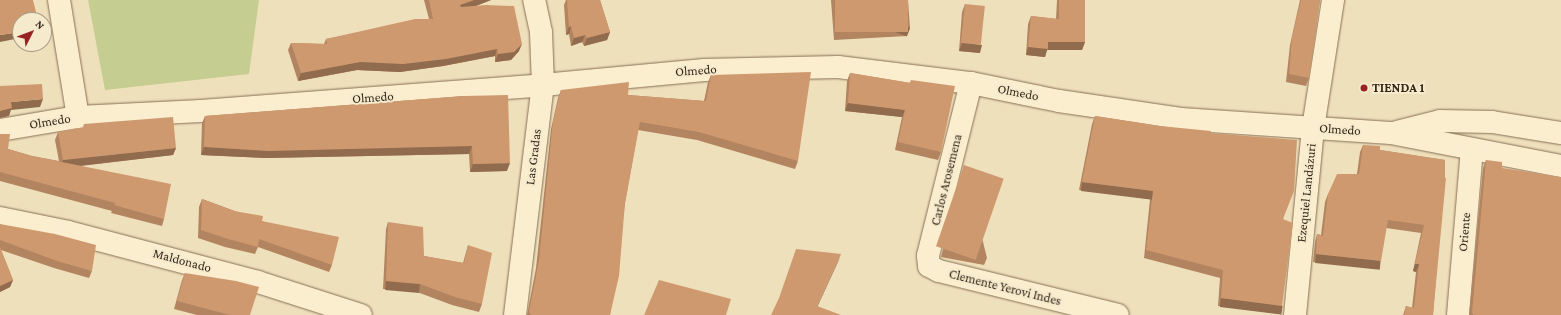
<!DOCTYPE html>
<html>
<head>
<meta charset="utf-8">
<style>
	body { margin:0 }
	#map { position:relative; width:1561px; height:315px; overflow:hidden; background:#efe0bc; font-family:"Crimson Pro",serif }
	div>[style] { position:absolute }
	.green>* { inset:0; background:#c5cd90 }
	.roads { filter:drop-shadow(0 0 1px #877055) drop-shadow(0 0 1px #877055) }
	.minor>* { height:22px; margin:-11px; padding:0 11px; transform-origin:11px; border-radius:11px; background:#faeecf }
	.wall>* { inset:0; background:#b28460 }
	.shaded-wall>* { inset:0; background:#916b4e; transform-origin:0 0 }
	.building>* { inset:0; background:#cf9970; transform-origin:0 0 }
	.dots>* { width:11px; height:11px; translate:-50% -50%; box-sizing:border-box; border:2px solid #f6eacc; border-radius:50% }
	span { translate:-50% -50%; white-space:nowrap; text-align:center; line-height:1.15; -webkit-text-stroke:4px #f6eacc; paint-order:stroke }
	.street-label { font-size:13px; color:#35281b }
	.poi-label { font-size:13px; color:#35281b; font-weight:700 }
	.left { translate:0 -50%; text-align:left }
	.north { position:absolute; left:12px; top:12px; width:40px; height:40px; box-sizing:border-box; background:#f6eacc; border:1px solid #a99c85; border-radius:50%; rotate:48deg; font-size:11px; font-weight:700; line-height:16px; text-align:center; color:#35281b }
	.north::after { content:''; display:block; margin:auto; width:14px; height:18px; background:#972423; clip-path:polygon(50% 0,100% 100%,50% 72%,0 100%) }
</style>
</head>
<body>
<div id="map">
	<div class="green">
		<div style="clip-path:polygon(88px 0,259px 0,249px 74px,105px 90px)"></div>
	</div>
	<div class="roads">
		<div class="minor">
			<div style="left:59px;top:0;width:119px;rotate:80.8deg"></div>
			<div style="left:971px;top:83px;width:178px;rotate:104deg"></div>
			<div style="left:928px;top:256px;width:10px;rotate:84deg"></div>
			<div style="left:929px;top:266px;width:11px;rotate:27deg"></div>
			<div style="left:939px;top:271px;width:184px;rotate:13.8deg"></div>
			<div style="left:0;top:130px;width:79px;rotate:-9.5deg"></div>
			<div style="left:78px;top:117px;width:123px;rotate:-2.8deg"></div>
			<div style="left:201px;top:111px;width:343px;rotate:-4.3deg"></div>
			<div style="left:543px;top:85px;width:162px;rotate:-5.3deg"></div>
			<div style="left:704px;top:70px;width:134px;rotate:-1.3deg"></div>
			<div style="left:838px;top:67px;width:134px;rotate:6.9deg"></div>
			<div style="left:971px;top:83px;width:90px;rotate:11.6deg"></div>
			<div style="left:1059px;top:101px;width:123px;rotate:8.4deg"></div>
			<div style="left:1181px;top:119px;width:210px;rotate:3.8deg"></div>
			<div style="left:1391px;top:133px;width:173px;rotate:11deg"></div>
			<div style="left:1397px;top:132px;width:44px;rotate:-14.3deg"></div>
			<div style="left:1440px;top:121px;width:52px;rotate:1.1deg"></div>
			<div style="left:1492px;top:122px;width:70px;rotate:9.1deg"></div>
			<div style="left:0;top:218px;width:69px;rotate:11.6deg"></div>
			<div style="left:68px;top:232px;width:196px;rotate:14.7deg"></div>
			<div style="left:258px;top:282px;width:108px;rotate:17.8deg"></div>
			<div style="left:515px;top:315px;width:232px;rotate:-83.1deg"></div>
			<div style="left:543px;top:85px;width:53px;rotate:-92.2deg"></div>
			<div style="left:541px;top:32px;width:33px;rotate:-102deg"></div>
			<div style="left:1295px;top:315px;width:188px;rotate:-84.5deg"></div>
			<div style="left:1313px;top:128px;width:130px;rotate:-81.1deg"></div>
			<div style="left:1458px;top:315px;width:166px;rotate:-85.2deg"></div>
		</div>
	</div>
	<div class="wall">
		<div style="clip-path:polygon(424px 0,491px 0,476px 6px,519px 51px,511px 60px,495px 62px,495px 56px,443px 66px,400px 72px,357px 70px,298px 81px,288px 50px,291px 43px,324px 44px,326px 39px,429px 19px)"></div>
		<div style="clip-path:polygon(566px 0,600px 0,610px 32px,607px 40px,584px 46px,582px 42px,571px 46px,569px 34px,566px 35px,564px 5px)"></div>
		<div style="clip-path:polygon(831px 0,908px 0,910px 28px,907px 36px,834px 40px)"></div>
		<div style="clip-path:polygon(1057px 0,1085px 0,1085px 42px,1082px 50px,1047px 50px,1045px 57px,1026px 55px,1028px 24px,1031px 16px,1056px 19px)"></div>
		<div style="clip-path:polygon(1300px 0,1320px 0,1309px 78px,1306px 86px,1286px 82px,1290px 45px)"></div>
		<div style="clip-path:polygon(965px 4px,980px 53px,959px 51px,962px 12px)"></div>
		<div style="clip-path:polygon(850px 73px,910px 83px,911px 80px,941px 152px,938px 160px,895px 150px,902px 117px,845px 111px,847px 81px)"></div>
		<div style="clip-path:polygon(711px 75px,798px 161px,795px 169px,697px 140px,638px 130px,625px 203px,610px 315px,527px 315px,536px 268px,551px 129px,558px 98px,561px 90px,628px 95px,704px 101px,708px 82px)"></div>
		<div style="clip-path:polygon(464px 96px,507px 171px,470px 172px,469px 154px,266px 158px,201px 155px,202px 123px,205px 116px)"></div>
		<div style="clip-path:polygon(1095px 116px,1160px 126px,1210px 133px,1283px 219px,1280px 314px,1218px 306px,1220px 278px,1144px 258px,1150px 199px,1079px 190px,1092px 124px)"></div>
		<div style="clip-path:polygon(84px 124px,176px 148px,173px 155px,81px 166px,164px 219px,162px 226px,111px 213px,112px 211px,0 181px,0 134px,8px 149px,32px 156px,59px 161px,55px 140px,58px 132px,83px 128px)"></div>
		<div style="clip-path:polygon(1363px 145px,1380px 150px,1445px 160px,1433px 315px,1403px 315px,1406px 306px,1412px 308px,1416px 272px,1413px 271px,1421px 233px,1386px 228px,1378px 269px,1313px 262px,1315px 242px,1317px 234px,1321px 235px,1325px 202px,1328px 194px,1357px 174px,1360px 152px)"></div>
		<div style="clip-path:polygon(1486px 160px,1502px 168px,1561px 315px,1469px 315px,1483px 168px)"></div>
		<div style="clip-path:polygon(964px 165px,987px 258px,984px 265px,941px 257px,962px 172px)"></div>
		<div style="clip-path:polygon(202px 199px,262px 221px,332px 265px,329px 272px,258px 247px,255px 254px,225px 247px,198px 238px,199px 207px)"></div>
		<div style="clip-path:polygon(388px 222px,424px 256px,463px 263px,468px 245px,482px 304px,479px 312px,452px 305px,417px 292px,383px 289px,386px 229px)"></div>
		<div style="clip-path:polygon(0 224px,92px 271px,89px 278px,54px 268px,1px 250px,13px 280px,10px 287px,0 292px)"></div>
		<div style="clip-path:polygon(185px 273px,250px 315px,197px 315px,174px 309px,182px 280px)"></div>
	</div>
	<div class="shaded-wall">
		<div style="clip-path:polygon(474px 0,491px 0,458px 13px,460px 5px)"></div>
		<div style="clip-path:polygon(571px 26px,569px 34px,566px 35px,569px 27px)"></div>
		<div style="left:910px;top:28px;width:9px;height:73px;rotate:111deg"></div>
		<div style="clip-path:polygon(20px 32px,20px 38px,0 42px,0 35px)"></div>
		<div style="clip-path:polygon(610px 32px,607px 40px,584px 46px,587px 38px)"></div>
		<div style="clip-path:polygon(585px 35px,582px 42px,571px 46px,574px 38px)"></div>
		<div style="clip-path:polygon(1048px 42px,1085px 42px,1082px 50px,1047px 50px,1045px 57px,1026px 55px,1028px 47px)"></div>
		<div style="clip-path:polygon(962px 43px,982px 45px,980px 53px,959px 51px)"></div>
		<div style="clip-path:polygon(522px 44px,519px 51px,511px 60px,495px 62px,498px 54px)"></div>
		<div style="clip-path:polygon(497px 49px,495px 56px,443px 66px,400px 72px,357px 70px,298px 81px,301px 73px,360px 62px)"></div>
		<div style="clip-path:polygon(43px 99px,40px 107px,11px 110px,9px 116px,0 118px,0 111px,11px 102px)"></div>
		<div style="clip-path:polygon(848px 103px,905px 110px,902px 117px,845px 111px)"></div>
		<div style="clip-path:polygon(472px 146px,469px 154px,266px 158px,201px 155px,204px 147px)"></div>
		<div style="clip-path:polygon(176px 148px,173px 155px,60px 168px,63px 160px)"></div>
		<div style="clip-path:polygon(510px 163px,507px 171px,470px 172px,473px 164px)"></div>
		<div style="left:1082px;top:182px;width:72px;height:9px;rotate:7deg"></div>
		<div style="clip-path:polygon(841px 254px,838px 262px,814px 314px,817px 306px)"></div>
		<div style="left:1316px;top:254px;width:65px;height:9px;rotate:6deg"></div>
		<div style="clip-path:polygon(1415px 264px,1419px 264px,1416px 272px,1413px 271px)"></div>
		<div style="clip-path:polygon(13px 280px,10px 287px,0 292px,0 286px)"></div>
		<div style="left:386px;top:281px;width:34px;height:9px;rotate:5deg"></div>
		<div style="left:1221px;top:298px;width:62px;height:9px;rotate:7deg"></div>
	</div>
	<div class="building">
		<div style="clip-path:polygon(0 0,33px 0,38px 20px,20px 20px,20px 32px,0 35px)"></div>
		<div style="clip-path:polygon(429px 0,474px 0,460px 5px,461px 7px,486px 5px,514px 6px,522px 44px,514px 52px,498px 54px,497px 49px,446px 59px,403px 64px,360px 62px,301px 73px,291px 43px,327px 44px,326px 39px,415px 19px,433px 19px)"></div>
		<div style="clip-path:polygon(567px 0,600px 0,610px 32px,587px 38px,585px 35px,574px 38px,571px 26px,569px 27px)"></div>
		<div style="left:835px;top:0;width:73px;height:32px"></div>
		<div style="clip-path:polygon(1059px 0,1085px 0,1085px 42px,1048px 42px,1048px 49px,1028px 47px,1031px 16px,1059px 19px)"></div>
		<div style="clip-path:polygon(1301px 0,1320px 0,1309px 78px,1289px 74px,1292px 37px)"></div>
		<div style="left:965px;top:4px;width:20px;height:39px;rotate:6deg"></div>
		<div style="clip-path:polygon(811px 72px,798px 161px,699px 132px,640px 122px,625px 203px,619px 276px,610px 315px,531px 315px,529px 312px,539px 260px,553px 121px,561px 90px,629px 82px,628px 95px,706px 101px,711px 75px)"></div>
		<div style="clip-path:polygon(850px 73px,911px 83px,911px 80px,955px 86px,941px 152px,898px 142px,905px 110px,848px 103px)"></div>
		<div style="clip-path:polygon(42px 84px,43px 99px,11px 102px,12px 108px,0 111px,0 86px)"></div>
		<div style="clip-path:polygon(508px 95px,510px 163px,473px 164px,472px 146px,268px 151px,204px 147px,205px 116px,464px 96px)"></div>
		<div style="clip-path:polygon(1095px 116px,1160px 126px,1211px 131px,1210px 133px,1297px 140px,1294px 191px,1283px 219px,1293px 223px,1282px 306px,1221px 298px,1223px 270px,1146px 250px,1153px 191px,1082px 182px)"></div>
		<div style="clip-path:polygon(173px 117px,176px 148px,63px 160px,58px 132px,84px 127px,84px 124px)"></div>
		<div style="clip-path:polygon(0 134px,10px 134px,8px 149px,32px 156px,171px 184px,164px 219px,114px 205px,115px 203px,0 172px)"></div>
		<div style="clip-path:polygon(1363px 145px,1380px 146px,1380px 150px,1445px 160px,1445px 178px,1446px 178px,1433px 315px,1404px 315px,1406px 306px,1414px 308px,1419px 264px,1415px 264px,1424px 225px,1388px 220px,1381px 261px,1316px 254px,1317px 234px,1323px 236px,1328px 194px,1337px 174px,1359px 174px)"></div>
		<div style="clip-path:polygon(1486px 160px,1502px 162px,1502px 168px,1561px 177px,1561px 315px,1473px 315px,1473px 313px,1472px 313px)"></div>
		<div style="left:964px;top:165px;width:42px;height:86px;rotate:19deg"></div>
		<div style="clip-path:polygon(202px 199px,234px 211px,263px 216px,262px 221px,339px 237px,332px 265px,259px 239px,258px 247px,228px 239px,201px 230px)"></div>
		<div style="clip-path:polygon(388px 222px,423px 227px,424px 256px,464px 263px,468px 245px,492px 253px,482px 304px,455px 297px,420px 284px,386px 281px)"></div>
		<div style="clip-path:polygon(0 224px,55px 234px,96px 245px,92px 271px,57px 261px,0 240px)"></div>
		<div style="clip-path:polygon(0 247px,13px 280px,0 286px)"></div>
		<div style="clip-path:polygon(796px 249px,841px 254px,817px 306px,841px 315px,771px 315px,779px 298px)"></div>
		<div style="clip-path:polygon(185px 273px,236px 281px,259px 287px,250px 315px,230px 315px,177px 301px)"></div>
		<div style="clip-path:polygon(659px 280px,731px 299px,726px 315px,644px 315px)"></div>
	</div>
	<div class="dots">
		<div style="left:1364px;top:88px;background:#972423"></div>
	</div>
	<div class="street-label">
		<span style="left:696px;top:71px;rotate:-4deg">Olmedo</span>
		<span style="left:1018px;top:93px;rotate:11deg">Olmedo</span>
		<span style="left:373px;top:98px;rotate:-4deg">Olmedo</span>
		<span style="left:50px;top:122px;rotate:-9deg">Olmedo</span>
		<span style="left:1340px;top:130px;rotate:4deg">Olmedo</span>
		<span style="left:534px;top:157px;rotate:-83deg">Las Gradas</span>
		<span style="left:947px;top:180px;rotate:-76deg">Carlos Arosemena</span>
		<span style="left:1307px;top:193px;rotate:-84deg">Ezequiel Landázuri</span>
		<span style="left:1465px;top:232px;rotate:-85deg">Oriente</span>
		<span style="left:182px;top:261px;rotate:15deg">Maldonado</span>
		<span style="left:1005px;top:288px;rotate:14deg">Clemente Yerovi Indes</span>
	</div>
	<div class="poi-label">
		<span class="left" style="left:1372px;top:88px">TIENDA 1</span>
	</div>
	<div class="north">N</div>
</div>
</body>
</html>
